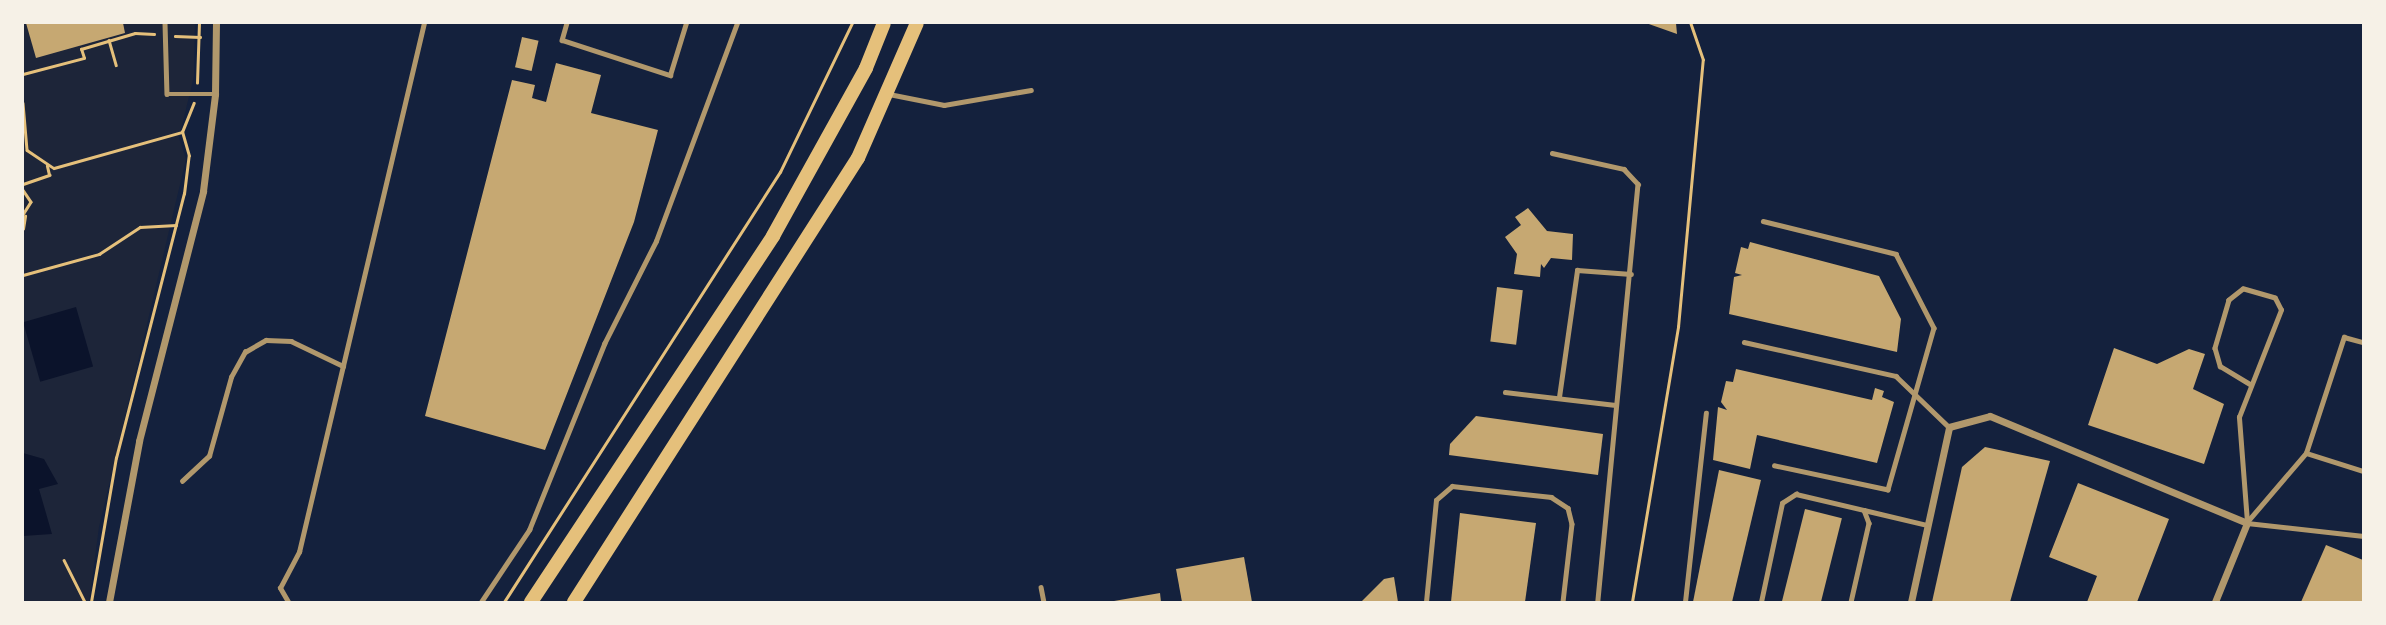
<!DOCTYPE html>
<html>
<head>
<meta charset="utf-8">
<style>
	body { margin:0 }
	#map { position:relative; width:2386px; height:625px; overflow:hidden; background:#14213d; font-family:Lora,serif }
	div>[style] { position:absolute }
	.green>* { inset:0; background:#1d2539 }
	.water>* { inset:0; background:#0b132b; transform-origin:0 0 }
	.building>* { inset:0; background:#c6a872; transform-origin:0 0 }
	.path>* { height:2.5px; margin:-1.25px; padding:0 1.25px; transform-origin:1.25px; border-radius:1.25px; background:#e5c07b }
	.service>* { height:4.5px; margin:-2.25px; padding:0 2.25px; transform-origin:2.25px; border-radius:2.25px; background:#b1986c }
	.minor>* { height:7px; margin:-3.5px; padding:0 3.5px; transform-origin:3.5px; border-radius:3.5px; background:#b1986c }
	.primary>* { height:14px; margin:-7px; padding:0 7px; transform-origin:7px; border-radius:7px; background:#e5c07b }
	span { translate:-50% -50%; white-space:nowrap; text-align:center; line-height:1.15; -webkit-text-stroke:6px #f6f1e7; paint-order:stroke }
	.frame { position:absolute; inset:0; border:24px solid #f6f1e7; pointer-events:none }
</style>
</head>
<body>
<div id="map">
	<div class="green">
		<div style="clip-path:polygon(23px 23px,195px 23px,194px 76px,179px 138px,186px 159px,99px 527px,89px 602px,23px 602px)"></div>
	</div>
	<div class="water">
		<div style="left:76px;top:307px;width:62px;height:55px;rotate:74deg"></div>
		<div style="clip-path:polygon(23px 453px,44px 459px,58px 484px,39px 489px,52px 534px,23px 536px)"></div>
	</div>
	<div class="building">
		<div style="clip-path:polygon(26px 23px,123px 23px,125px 33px,36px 58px)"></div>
		<div style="clip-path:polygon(1646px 23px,1676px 23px,1677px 34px)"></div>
		<div style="left:522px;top:37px;width:17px;height:31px;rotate:13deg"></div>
		<div style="clip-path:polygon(556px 63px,601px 75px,591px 113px,658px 130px,634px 222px,545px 450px,425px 416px,512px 80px,535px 85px,532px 98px,546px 102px)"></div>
		<div style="clip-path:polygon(1528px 208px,1547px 231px,1573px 234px,1572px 260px,1551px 258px,1544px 268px,1541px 264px,1540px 277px,1514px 274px,1517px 254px,1505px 237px,1521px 225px,1515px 217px)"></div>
		<div style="clip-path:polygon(1750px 242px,1879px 276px,1901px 319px,1897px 352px,1729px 314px,1734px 277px,1742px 275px,1735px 273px,1741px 247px,1748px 249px)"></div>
		<div style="left:1497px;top:287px;width:26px;height:55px;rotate:7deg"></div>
		<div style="clip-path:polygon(2114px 348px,2157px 364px,2189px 349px,2205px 354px,2193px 389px,2224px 404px,2204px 464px,2088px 425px)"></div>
		<div style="clip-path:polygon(1736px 369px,1872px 400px,1875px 388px,1884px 391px,1882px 397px,1894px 402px,1877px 463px,1757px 435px,1750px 469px,1713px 460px,1718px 407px,1727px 410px,1721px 402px,1726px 381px,1733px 382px)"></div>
		<div style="clip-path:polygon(1476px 416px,1603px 434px,1598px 475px,1449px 455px,1450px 444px)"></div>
		<div style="clip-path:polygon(1985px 447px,2050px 461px,2010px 602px,1932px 602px,1962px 467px)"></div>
		<div style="clip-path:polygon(1719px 470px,1761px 480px,1732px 602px,1693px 602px)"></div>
		<div style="clip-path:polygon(2078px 483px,2169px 519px,2137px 602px,2087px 602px,2097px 576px,2049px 557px)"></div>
		<div style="left:1805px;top:509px;width:38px;height:95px;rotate:14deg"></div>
		<div style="clip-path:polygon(1460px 513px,1536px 523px,1525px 602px,1451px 602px)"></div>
		<div style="clip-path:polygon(2326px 545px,2363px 560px,2363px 602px,2301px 602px)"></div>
		<div style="clip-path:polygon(1244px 557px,1252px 602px,1182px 602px,1176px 569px)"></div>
		<div style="clip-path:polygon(1394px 577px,1398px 602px,1361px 602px,1384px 579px)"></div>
		<div style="clip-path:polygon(1160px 593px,1161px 602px,1114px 602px,1114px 601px)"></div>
	</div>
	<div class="path">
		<div style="left:175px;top:36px;width:25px;rotate:2deg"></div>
		<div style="left:109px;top:40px;width:26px;rotate:74deg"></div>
		<div style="left:23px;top:74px;width:63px;rotate:-14.7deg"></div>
		<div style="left:84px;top:58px;width:9px;rotate:-108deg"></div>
		<div style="left:81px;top:49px;width:56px;rotate:-16.5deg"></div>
		<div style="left:135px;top:33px;width:19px;rotate:3deg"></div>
		<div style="left:197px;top:83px;width:60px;rotate:-88.1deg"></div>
		<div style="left:23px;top:103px;width:47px;rotate:85.1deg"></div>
		<div style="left:27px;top:150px;width:32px;rotate:34deg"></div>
		<div style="left:54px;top:168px;width:133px;rotate:-15.7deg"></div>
		<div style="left:23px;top:184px;width:28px;rotate:-19deg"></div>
		<div style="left:49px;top:175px;width:9px;rotate:-103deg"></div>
		<div style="left:23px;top:190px;width:14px;rotate:56deg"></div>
		<div style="left:31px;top:202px;width:15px;rotate:122deg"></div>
		<div style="left:23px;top:229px;width:13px;rotate:-81deg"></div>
		<div style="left:23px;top:275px;width:79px;rotate:-15.4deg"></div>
		<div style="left:99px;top:254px;width:49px;rotate:-33.4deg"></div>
		<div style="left:140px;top:227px;width:36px;rotate:-3deg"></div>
		<div style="left:64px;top:560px;width:47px;rotate:63.4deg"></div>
		<div style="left:23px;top:602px;width:1px"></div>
		<div style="left:91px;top:602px;width:146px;rotate:-80.2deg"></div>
		<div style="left:116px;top:458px;width:273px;rotate:-75.6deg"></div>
		<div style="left:184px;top:194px;width:38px;rotate:-83deg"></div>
		<div style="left:189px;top:156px;width:25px;rotate:-106deg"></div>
		<div style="left:182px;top:132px;width:31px;rotate:-68deg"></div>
		<div style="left:504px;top:602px;width:511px;rotate:-57.31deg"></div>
		<div style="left:780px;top:172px;width:165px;rotate:-64.2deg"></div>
		<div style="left:1632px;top:602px;width:279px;rotate:-80.5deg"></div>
		<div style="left:1678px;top:327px;width:268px;rotate:-84.7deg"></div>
		<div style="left:1703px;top:60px;width:39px;rotate:-109deg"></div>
	</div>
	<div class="service">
		<div style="left:165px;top:23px;width:71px;rotate:88.4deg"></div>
		<div style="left:167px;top:94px;width:48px"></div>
		<div style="left:567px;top:23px;width:18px;rotate:106deg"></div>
		<div style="left:562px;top:40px;width:114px;rotate:18deg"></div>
		<div style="left:670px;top:75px;width:54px;rotate:-72.9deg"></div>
		<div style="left:889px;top:94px;width:56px;rotate:11.3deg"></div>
		<div style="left:944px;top:105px;width:88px;rotate:-9.8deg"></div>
		<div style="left:1552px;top:153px;width:74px;rotate:12.5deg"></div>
		<div style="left:1624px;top:169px;width:21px;rotate:47deg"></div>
		<div style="left:1638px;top:184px;width:420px;rotate:95.5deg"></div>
		<div style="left:1763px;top:221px;width:137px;rotate:13.9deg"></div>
		<div style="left:1896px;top:254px;width:83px;rotate:62.8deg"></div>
		<div style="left:1934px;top:328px;width:168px;rotate:105.9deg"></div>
		<div style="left:1888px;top:490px;width:116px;rotate:-168deg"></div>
		<div style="left:1744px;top:342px;width:156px;rotate:12.6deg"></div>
		<div style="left:1896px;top:376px;width:74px;rotate:43.9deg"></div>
		<div style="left:1505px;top:392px;width:111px;rotate:6.7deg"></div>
		<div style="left:1559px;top:397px;width:128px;rotate:-81.9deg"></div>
		<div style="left:1577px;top:270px;width:54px;rotate:4.2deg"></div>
		<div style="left:2306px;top:453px;width:60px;rotate:17.5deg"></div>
		<div style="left:182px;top:481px;width:37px;rotate:-43deg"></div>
		<div style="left:209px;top:456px;width:82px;rotate:-74.4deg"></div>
		<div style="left:231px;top:377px;width:29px;rotate:-61deg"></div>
		<div style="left:245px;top:352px;width:24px;rotate:-30deg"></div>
		<div style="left:266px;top:340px;width:25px;rotate:2deg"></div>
		<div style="left:291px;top:341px;width:58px;rotate:25.7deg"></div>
		<div style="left:1864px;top:510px;width:65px;rotate:13.4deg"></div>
		<div style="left:2247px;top:522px;width:105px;rotate:-94.4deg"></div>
		<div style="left:2239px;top:417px;width:115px;rotate:-68.6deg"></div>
		<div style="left:2281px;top:310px;width:13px;rotate:-117deg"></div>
		<div style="left:2275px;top:298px;width:33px;rotate:-164deg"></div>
		<div style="left:2243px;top:289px;width:18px;rotate:142deg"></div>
		<div style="left:2229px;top:300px;width:50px;rotate:106.3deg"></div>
		<div style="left:2215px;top:348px;width:19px;rotate:74deg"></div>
		<div style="left:2220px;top:366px;width:35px;rotate:31deg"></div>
		<div style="left:2247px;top:522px;width:91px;rotate:-49.5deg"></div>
		<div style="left:2306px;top:453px;width:122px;rotate:-71.9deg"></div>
		<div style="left:2344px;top:337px;width:20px;rotate:15deg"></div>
		<div style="left:2247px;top:523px;width:117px;rotate:6.4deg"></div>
		<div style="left:1041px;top:587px;width:15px;rotate:79deg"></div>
		<div style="left:288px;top:602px;width:16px;rotate:-120deg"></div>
		<div style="left:280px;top:588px;width:41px;rotate:-62.2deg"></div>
		<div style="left:299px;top:552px;width:544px;rotate:-76.71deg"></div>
		<div style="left:481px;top:602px;width:87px;rotate:-56.3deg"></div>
		<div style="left:529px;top:530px;width:201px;rotate:-68deg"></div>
		<div style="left:604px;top:344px;width:115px;rotate:-63.2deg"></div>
		<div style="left:656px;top:241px;width:233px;rotate:-69.6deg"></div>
		<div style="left:1426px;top:602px;width:102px;rotate:-84.4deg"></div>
		<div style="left:1436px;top:500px;width:21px;rotate:-41deg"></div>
		<div style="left:1452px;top:486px;width:100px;rotate:6.3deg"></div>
		<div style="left:1551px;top:497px;width:20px;rotate:33deg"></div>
		<div style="left:1568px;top:508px;width:16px;rotate:76deg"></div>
		<div style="left:1572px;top:524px;width:79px;rotate:96.6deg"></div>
		<div style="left:1685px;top:602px;width:190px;rotate:-83.7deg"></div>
		<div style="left:1761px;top:602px;width:101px;rotate:-78deg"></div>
		<div style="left:1782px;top:503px;width:17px;rotate:-33deg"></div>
		<div style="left:1796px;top:494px;width:70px;rotate:13.2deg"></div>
		<div style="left:1864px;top:510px;width:14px;rotate:69deg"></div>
		<div style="left:1869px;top:523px;width:81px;rotate:102.8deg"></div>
	</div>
	<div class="minor">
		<div style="left:109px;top:602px;width:164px;rotate:-79.4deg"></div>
		<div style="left:139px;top:441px;width:258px;rotate:-75.6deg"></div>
		<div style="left:203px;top:191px;width:98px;rotate:-82.9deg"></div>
		<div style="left:215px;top:94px;width:71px;rotate:-89.2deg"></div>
		<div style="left:1911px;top:602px;width:179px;rotate:-77.7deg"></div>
		<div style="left:1949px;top:427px;width:42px;rotate:-15deg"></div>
		<div style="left:1990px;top:416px;width:278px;rotate:22.6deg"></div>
		<div style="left:2247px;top:523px;width:85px;rotate:112.1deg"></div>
	</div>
	<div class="primary">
		<div style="left:531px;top:602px;width:439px;rotate:-56.5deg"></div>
		<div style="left:773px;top:236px;width:192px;rotate:-61deg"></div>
		<div style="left:866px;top:68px;width:48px;rotate:-68.2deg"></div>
		<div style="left:574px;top:602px;width:527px;rotate:-57.4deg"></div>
		<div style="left:858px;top:158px;width:147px;rotate:-66.4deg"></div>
	</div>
	<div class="frame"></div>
</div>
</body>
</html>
